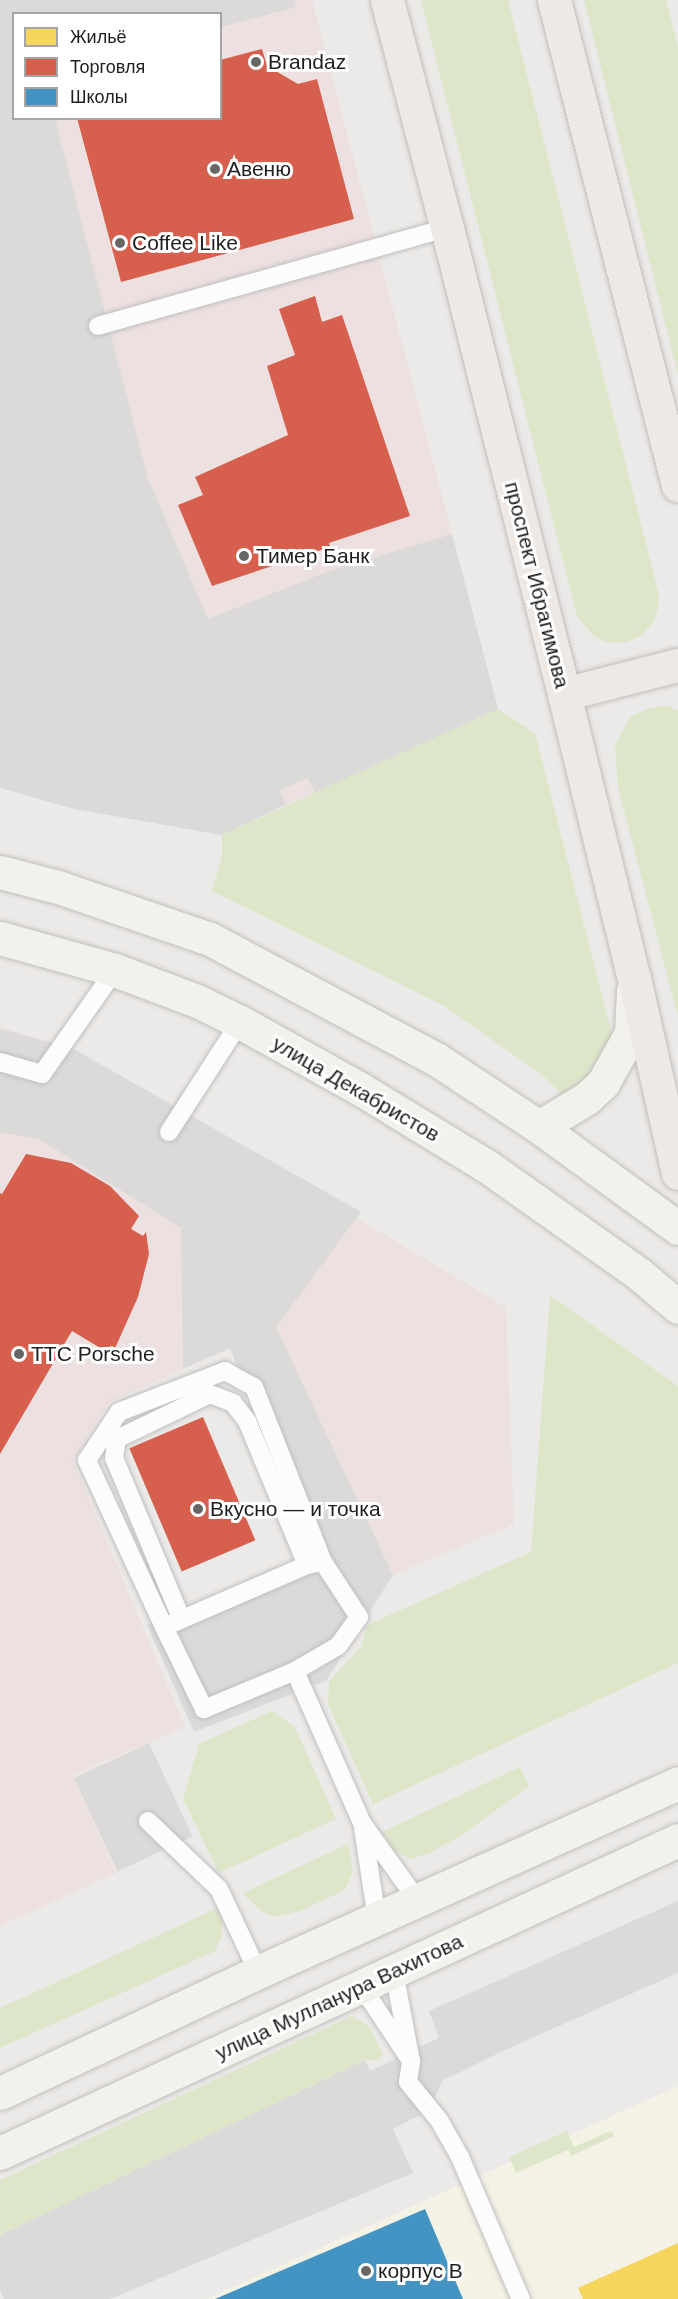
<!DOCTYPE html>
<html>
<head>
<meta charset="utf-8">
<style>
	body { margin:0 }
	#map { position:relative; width:678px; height:2299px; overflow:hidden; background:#eceae8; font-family:Arial,sans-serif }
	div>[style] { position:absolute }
	.commercial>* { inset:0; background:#ede0e1 }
	.education>* { inset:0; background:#f4f1e5 }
	.religious>* { inset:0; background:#dbdad9; transform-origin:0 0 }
	.grass>* { inset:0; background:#dee6ca }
	.homes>* { inset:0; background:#f6d55c }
	.shops>* { inset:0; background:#d6604d; transform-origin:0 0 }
	.schools>* { inset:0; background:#4393c3 }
	.roads { filter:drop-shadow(0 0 2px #c0bfbe) drop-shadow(0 0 2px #c0bfbe) }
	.lane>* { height:18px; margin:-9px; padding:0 9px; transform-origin:9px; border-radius:9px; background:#fcfcfc }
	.secondary>* { height:33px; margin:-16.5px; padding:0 16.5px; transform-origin:16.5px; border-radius:16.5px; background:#f3f1eb }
	.primary>* { height:33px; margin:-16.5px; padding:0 16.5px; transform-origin:16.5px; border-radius:16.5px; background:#efe9e5 }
	.dots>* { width:16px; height:16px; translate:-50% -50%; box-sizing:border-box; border:3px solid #fff; border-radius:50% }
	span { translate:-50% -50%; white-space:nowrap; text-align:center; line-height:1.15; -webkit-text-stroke:6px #fff; paint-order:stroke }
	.poi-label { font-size:21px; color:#1f1f1f }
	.left { translate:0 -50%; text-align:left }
	.street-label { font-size:21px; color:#1f1f1f }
	.legend { position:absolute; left:12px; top:12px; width:210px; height:108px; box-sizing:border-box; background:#fff; border:2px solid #a5a5a5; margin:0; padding:8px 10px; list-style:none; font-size:18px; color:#1f1f1f }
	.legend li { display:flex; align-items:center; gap:12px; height:30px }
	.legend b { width:30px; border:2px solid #a5a5a5 }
</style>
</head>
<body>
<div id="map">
	<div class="commercial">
		<div style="clip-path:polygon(evenodd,0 0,312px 0,498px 709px,286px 805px,0 783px,0 0,14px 14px,220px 14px,220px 118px,14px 118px,14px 14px)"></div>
		<div style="clip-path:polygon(0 1027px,72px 1048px,506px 1307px,514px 1524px,393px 1575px,276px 1327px,108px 1403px,73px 1461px,185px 1727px,72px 1775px,116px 1873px,0 1926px)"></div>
	</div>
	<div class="education">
		<div style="clip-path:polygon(678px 2086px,678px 2299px,207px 2299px)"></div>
	</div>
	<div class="religious">
		<div style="clip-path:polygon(0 0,294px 0,296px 7px,221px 27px,220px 14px,14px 14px,14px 118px,55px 119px,148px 478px,208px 619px,329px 571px,452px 534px,498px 709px,315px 793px,307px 778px,280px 790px,286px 805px,222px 835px,74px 809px,0 788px)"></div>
		<div style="clip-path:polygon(0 1029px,72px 1048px,361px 1212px,276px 1327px,393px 1575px,326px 1681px,194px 1732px,147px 1625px,313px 1557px,230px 1348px,183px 1369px,181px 1228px,39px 1139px,0 1132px)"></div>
		<div style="left:149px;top:1743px;width:103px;height:83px;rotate:65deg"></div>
		<div style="clip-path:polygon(678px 1901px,678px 1973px,505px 2050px,442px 2081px,430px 2110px,393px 2129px,413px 2173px,110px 2299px,4px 2299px,0 2290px,0 2235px,365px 2060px,370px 2071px,439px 2038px,429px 2011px)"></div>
	</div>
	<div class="grass">
		<div style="clip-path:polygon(421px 0,508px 0,659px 595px,658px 608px,653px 623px,642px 635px,627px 642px,610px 643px,595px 637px,577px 617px)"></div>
		<div style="clip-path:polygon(584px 0,666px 0,678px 46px,678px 375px)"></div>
		<div style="clip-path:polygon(667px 706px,678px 710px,678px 1017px,618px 788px,615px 745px,631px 716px,647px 709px)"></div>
		<div style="clip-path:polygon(498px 709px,535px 733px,612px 1035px,596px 1073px,562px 1095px,542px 1075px,444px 1006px,212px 891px,222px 856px,222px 835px)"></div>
		<div style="clip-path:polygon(550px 1295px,678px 1386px,678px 1663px,373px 1804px,328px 1704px,329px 1681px,361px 1647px,367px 1625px,531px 1552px)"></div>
		<div style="clip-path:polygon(272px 1711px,295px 1727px,336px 1819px,219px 1873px,183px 1799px,199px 1744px)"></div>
		<div style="clip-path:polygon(520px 1767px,529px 1786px,465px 1833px,430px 1853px,410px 1859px,390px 1848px,382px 1832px)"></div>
		<div style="clip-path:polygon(348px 1844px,353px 1870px,345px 1890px,300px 1911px,276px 1917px,261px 1911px,243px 1893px)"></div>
		<div style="clip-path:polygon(220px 1907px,223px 1914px,221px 1937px,215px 1951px,0 2048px,0 2008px)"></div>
		<div style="clip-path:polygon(352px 2016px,370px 2027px,383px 2055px,378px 2060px,365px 2060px,0 2235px,0 2180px)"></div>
		<div style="clip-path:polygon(567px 2131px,574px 2147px,611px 2131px,614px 2136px,571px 2156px,568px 2150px,516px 2173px,509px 2157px)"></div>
	</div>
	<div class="homes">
		<div style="clip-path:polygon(678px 2243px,678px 2299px,583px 2299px,578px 2288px)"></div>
	</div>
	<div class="shops">
		<div style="clip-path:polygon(262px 49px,267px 66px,298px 84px,317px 79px,354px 219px,121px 282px,77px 118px,220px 118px,220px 60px)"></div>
		<div style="clip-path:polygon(315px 296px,322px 322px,342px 315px,410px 516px,329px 543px,330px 547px,212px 586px,178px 505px,203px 495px,195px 477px,288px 435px,267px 366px,295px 355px,279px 309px)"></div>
		<div style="clip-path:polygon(26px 1154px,71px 1163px,110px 1186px,139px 1216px,131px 1229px,143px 1236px,146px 1232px,149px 1254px,138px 1297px,112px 1355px,72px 1331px,0 1454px,0 1193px,2px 1194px)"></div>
		<div style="left:203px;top:1417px;width:134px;height:80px;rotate:67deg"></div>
	</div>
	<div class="schools">
		<div style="clip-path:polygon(425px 2209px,463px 2299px,215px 2299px,346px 2243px)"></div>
	</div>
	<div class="roads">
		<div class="lane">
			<div style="left:98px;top:326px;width:362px;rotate:-15.7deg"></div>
			<div style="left:0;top:1062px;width:44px;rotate:15.9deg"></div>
			<div style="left:42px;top:1074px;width:127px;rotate:-54.9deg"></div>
			<div style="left:169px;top:1132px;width:131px;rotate:-57.2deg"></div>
			<div style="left:323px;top:1562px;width:66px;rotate:56.8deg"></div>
			<div style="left:359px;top:1617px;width:36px;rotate:126deg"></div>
			<div style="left:338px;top:1646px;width:50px;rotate:149.8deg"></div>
			<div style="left:295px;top:1671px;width:99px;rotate:157.3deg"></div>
			<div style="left:204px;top:1709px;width:91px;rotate:-116deg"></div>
			<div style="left:164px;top:1627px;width:156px;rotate:-23.4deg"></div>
			<div style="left:307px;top:1565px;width:16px;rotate:-11deg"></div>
			<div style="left:181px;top:1618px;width:173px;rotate:-112.7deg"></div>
			<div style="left:114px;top:1458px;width:19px;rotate:-81deg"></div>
			<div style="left:117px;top:1439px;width:103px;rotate:-25.8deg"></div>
			<div style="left:210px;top:1394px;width:25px;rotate:21deg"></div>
			<div style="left:233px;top:1403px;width:23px;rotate:52deg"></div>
			<div style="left:247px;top:1421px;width:156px;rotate:67.4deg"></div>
			<div style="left:164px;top:1627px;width:184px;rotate:-114.8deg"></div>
			<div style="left:87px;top:1460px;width:58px;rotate:-56.3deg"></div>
			<div style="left:119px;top:1412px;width:114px;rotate:-21.1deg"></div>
			<div style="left:225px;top:1371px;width:33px;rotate:29deg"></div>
			<div style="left:254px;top:1387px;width:188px;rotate:68.5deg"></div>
			<div style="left:295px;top:1671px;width:166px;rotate:66.2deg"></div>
			<div style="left:362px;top:1823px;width:96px;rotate:54.3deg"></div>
			<div style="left:148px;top:1821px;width:98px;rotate:43.8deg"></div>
			<div style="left:219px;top:1889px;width:92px;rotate:64.8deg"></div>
			<div style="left:363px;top:1828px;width:93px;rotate:81.3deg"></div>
			<div style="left:394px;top:1972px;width:91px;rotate:79.2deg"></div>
			<div style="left:411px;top:2061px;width:21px;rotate:98deg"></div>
			<div style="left:408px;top:2082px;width:49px;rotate:50.8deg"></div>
			<div style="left:439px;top:2120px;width:43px;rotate:60.4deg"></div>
			<div style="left:460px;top:2157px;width:155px;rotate:66.8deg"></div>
			<div style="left:362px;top:1987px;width:82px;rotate:56.5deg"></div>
		</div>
		<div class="secondary">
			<div style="left:0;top:872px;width:60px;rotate:14.5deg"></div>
			<div style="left:58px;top:887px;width:161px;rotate:18.9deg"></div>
			<div style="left:210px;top:939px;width:256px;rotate:28deg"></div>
			<div style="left:436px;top:1059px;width:123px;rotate:33.4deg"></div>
			<div style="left:539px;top:1127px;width:172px;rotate:36deg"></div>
			<div style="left:0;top:938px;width:119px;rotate:15.5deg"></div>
			<div style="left:115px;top:970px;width:88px;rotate:20.7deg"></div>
			<div style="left:197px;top:1001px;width:48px;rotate:26deg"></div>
			<div style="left:240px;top:1022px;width:140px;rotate:29.1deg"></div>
			<div style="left:362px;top:1090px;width:148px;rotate:31.4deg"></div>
			<div style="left:488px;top:1167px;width:185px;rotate:35.3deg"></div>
			<div style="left:639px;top:1274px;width:51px;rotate:40.2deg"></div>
			<div style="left:539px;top:1127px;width:56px;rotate:-31.1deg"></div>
			<div style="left:587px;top:1098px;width:22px;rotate:-43deg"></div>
			<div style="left:603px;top:1083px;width:57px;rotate:-60.8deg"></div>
			<div style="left:631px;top:1033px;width:42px;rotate:-87.3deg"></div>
			<div style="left:0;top:2093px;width:285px;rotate:-25.1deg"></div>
			<div style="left:258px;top:1972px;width:461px;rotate:-24.2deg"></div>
			<div style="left:0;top:2153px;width:747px;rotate:-24.78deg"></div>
		</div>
		<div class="primary">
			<div style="left:387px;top:0;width:236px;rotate:75.3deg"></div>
			<div style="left:447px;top:228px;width:480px;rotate:75.9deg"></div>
			<div style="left:564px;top:694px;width:292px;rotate:76.2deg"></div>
			<div style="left:634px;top:978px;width:200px;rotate:77.3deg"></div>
			<div style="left:554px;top:0;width:501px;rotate:75.66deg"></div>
			<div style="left:564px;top:694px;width:118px;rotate:-14.3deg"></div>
		</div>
	</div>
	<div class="dots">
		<div style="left:256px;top:62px;background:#676665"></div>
		<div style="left:215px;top:169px;background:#676665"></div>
		<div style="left:120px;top:243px;background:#676665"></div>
		<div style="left:244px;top:556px;background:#676665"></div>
		<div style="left:19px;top:1354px;background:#676665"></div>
		<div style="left:198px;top:1509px;background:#676665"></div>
		<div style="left:366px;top:2271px;background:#676665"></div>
	</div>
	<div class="poi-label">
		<span class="left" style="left:268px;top:62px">Brandaz</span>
		<span class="left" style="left:227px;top:169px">Авеню</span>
		<span class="left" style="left:132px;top:243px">Coffee Like</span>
		<span class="left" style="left:256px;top:556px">Тимер Банк</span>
		<span class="left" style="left:31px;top:1354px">ТТС Porsche</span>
		<span class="left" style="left:210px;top:1509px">Вкусно — и точка</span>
		<span class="left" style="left:378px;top:2271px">корпус В</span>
	</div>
	<div class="street-label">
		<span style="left:537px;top:585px;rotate:76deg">проспект Ибрагимова</span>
		<span style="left:356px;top:1089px;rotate:30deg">улица Декабристов</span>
		<span style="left:339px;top:1997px;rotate:-25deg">улица Мулланура Вахитова</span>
	</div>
	<ul class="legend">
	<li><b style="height:16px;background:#f6d55c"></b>Жильё</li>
	<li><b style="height:16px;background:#d6604d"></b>Торговля</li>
	<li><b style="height:16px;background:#4393c3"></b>Школы</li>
	</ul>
</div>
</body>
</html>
